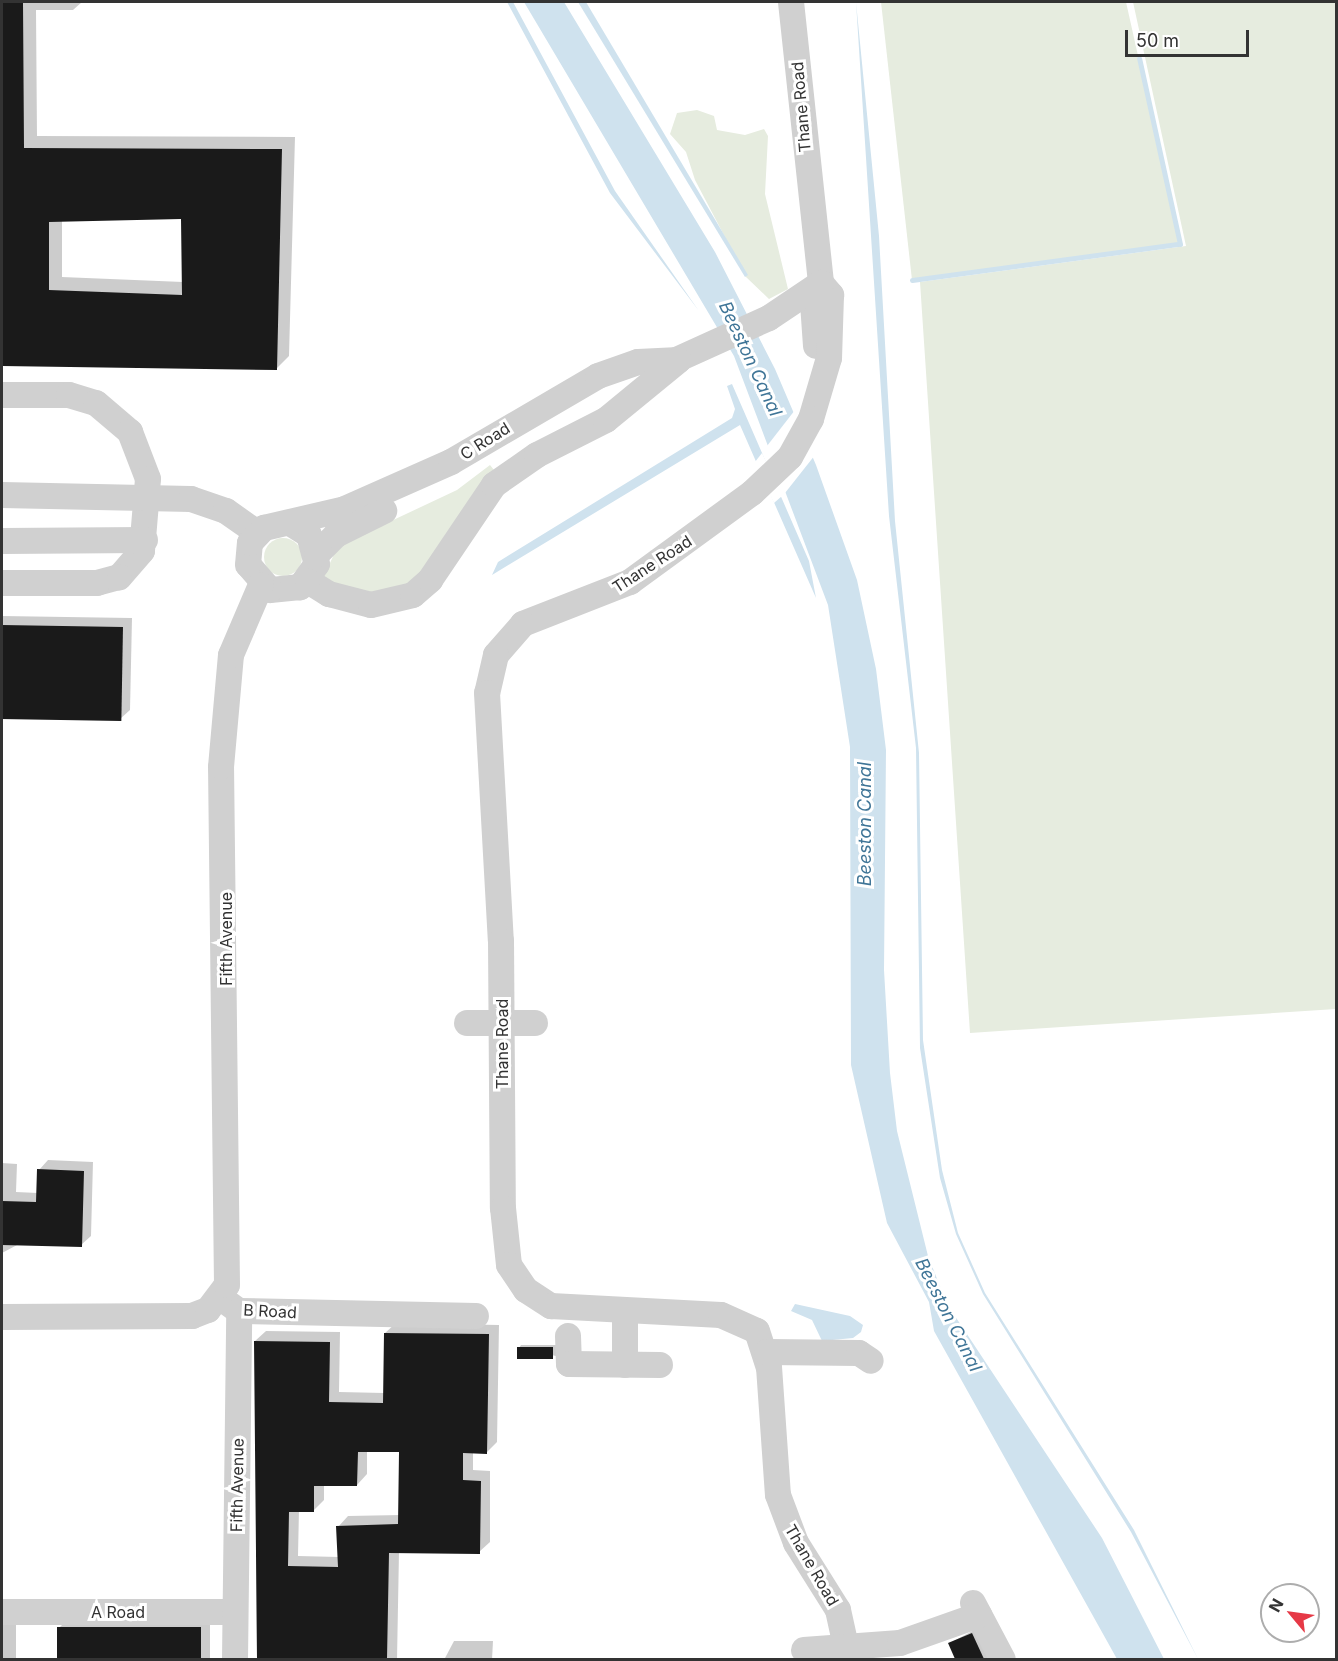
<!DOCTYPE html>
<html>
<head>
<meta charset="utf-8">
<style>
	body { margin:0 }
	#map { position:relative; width:1338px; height:1661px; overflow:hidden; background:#fff; font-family:Inter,sans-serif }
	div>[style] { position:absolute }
	.green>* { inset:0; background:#e6ecdf }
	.round { border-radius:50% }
	.water>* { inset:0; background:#cfe2ee }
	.pier>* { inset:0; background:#fff }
	.shadow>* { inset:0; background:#0003; transform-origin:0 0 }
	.stream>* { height:5px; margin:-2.5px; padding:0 2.5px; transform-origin:2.5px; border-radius:2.5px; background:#cfe2ee }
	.building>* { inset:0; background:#1a1a1a; transform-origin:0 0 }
	.minor>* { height:26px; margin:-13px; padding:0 13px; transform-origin:13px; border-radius:13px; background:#d0d0d0 }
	span { translate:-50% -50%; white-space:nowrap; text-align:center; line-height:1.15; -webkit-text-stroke:6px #fff; paint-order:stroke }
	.street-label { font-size:16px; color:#333 }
	.water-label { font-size:18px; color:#3f7597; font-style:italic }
	.frame { position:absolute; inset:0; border:3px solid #333; pointer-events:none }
	.north { position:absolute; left:1260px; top:1583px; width:60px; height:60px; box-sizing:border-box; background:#fff; border:2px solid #adadad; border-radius:50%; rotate:299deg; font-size:16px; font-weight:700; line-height:24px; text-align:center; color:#333 }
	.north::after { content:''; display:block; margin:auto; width:21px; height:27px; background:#e63946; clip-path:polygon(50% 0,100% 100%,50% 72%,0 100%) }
	.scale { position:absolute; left:1125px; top:30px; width:124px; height:27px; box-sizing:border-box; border:3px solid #333; border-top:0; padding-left:8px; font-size:18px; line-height:21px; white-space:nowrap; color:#333; -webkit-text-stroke:4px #fff; paint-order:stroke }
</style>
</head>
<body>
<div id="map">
	<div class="green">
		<div style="clip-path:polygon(881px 2px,1126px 2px,1180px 244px,912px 280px)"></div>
		<div style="clip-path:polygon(1133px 2px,1336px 2px,1336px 1009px,970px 1033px,920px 282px,1186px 246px)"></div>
		<div style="clip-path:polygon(697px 110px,714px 116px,717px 130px,745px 135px,764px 129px,768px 136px,765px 194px,788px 289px,769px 299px,746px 277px,695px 180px,686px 152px,670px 134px,677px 113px)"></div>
		<div style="clip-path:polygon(490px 465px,498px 475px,428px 573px,393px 597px,321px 582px,338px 546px,457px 490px)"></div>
		<div class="round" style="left:264px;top:538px;width:38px;height:38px"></div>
	</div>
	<div class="water">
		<div style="clip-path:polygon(507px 2px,513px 2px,615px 191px,699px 311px,610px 193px)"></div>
		<div style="clip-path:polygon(524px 2px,564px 2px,715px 252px,775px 369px,816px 465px,857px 580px,876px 669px,886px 750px,884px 970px,890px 1073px,897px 1131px,928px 1256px,947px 1304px,1102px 1538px,1164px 1659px,1117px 1659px,934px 1331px,929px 1302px,887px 1223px,851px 1065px,850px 747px,828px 605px,734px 356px)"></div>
		<div style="clip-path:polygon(578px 2px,586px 2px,748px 275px,745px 277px)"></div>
		<div style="clip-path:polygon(856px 2px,879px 236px,895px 521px,919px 753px,923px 1040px,942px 1170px,958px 1233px,985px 1293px,1134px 1530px,1198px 1659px,1131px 1532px,983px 1294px,956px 1234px,940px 1178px,920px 1048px,916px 748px,889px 516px)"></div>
		<div style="clip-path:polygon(732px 384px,809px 561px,816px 598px,740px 425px,492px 575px,498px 562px,732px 418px,735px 409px,727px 386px)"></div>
		<div style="clip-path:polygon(795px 1304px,850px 1316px,863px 1325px,861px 1332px,853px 1338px,822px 1341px,812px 1320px,791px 1311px)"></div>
	</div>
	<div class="pier">
		<div style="clip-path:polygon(795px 410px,815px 455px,785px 493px,767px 446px)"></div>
		<div style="clip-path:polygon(762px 453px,782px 496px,774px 503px,755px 462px)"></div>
	</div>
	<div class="shadow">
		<div style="clip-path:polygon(evenodd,2px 2px,82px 2px,73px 10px,36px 10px,37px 136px,295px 137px,289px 356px,276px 369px,2px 364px,2px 2px,183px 218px,183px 282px,62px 277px,62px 220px,183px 218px)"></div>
		<div style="clip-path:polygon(2px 616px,132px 618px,130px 710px,120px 719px,2px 718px)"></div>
		<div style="clip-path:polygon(48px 1160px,93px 1162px,91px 1236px,81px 1245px,19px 1244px,2px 1253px,2px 1163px,17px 1164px,16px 1192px,38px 1193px,39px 1170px)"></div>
		<div style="clip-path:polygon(evenodd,396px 1323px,499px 1325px,497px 1442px,487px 1452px,473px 1452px,473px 1470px,490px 1471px,490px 1542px,479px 1552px,399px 1552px,397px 1660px,257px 1660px,255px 1341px,266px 1331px,340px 1332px,339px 1392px,384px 1393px,385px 1333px,396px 1323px,367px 1450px,400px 1451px,400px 1515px,348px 1516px,338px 1527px,339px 1557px,298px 1556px,299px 1510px,313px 1511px,324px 1500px,324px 1485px,357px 1485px,367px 1474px,367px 1450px)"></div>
		<div style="clip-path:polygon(521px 1345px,556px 1345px,556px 1356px,519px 1348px)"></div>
		<div style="clip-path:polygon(69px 1618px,210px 1618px,210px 1660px,59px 1660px,59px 1628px)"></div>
		<div style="left:2px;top:1619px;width:14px;height:41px"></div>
		<div style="clip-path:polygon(978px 1628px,992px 1660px,956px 1660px,950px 1643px)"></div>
		<div style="clip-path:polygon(454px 1641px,493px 1641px,492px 1660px,444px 1660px)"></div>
	</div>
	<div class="stream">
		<div style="left:912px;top:280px;width:270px;rotate:-7.7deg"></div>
		<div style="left:1180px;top:244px;width:190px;rotate:-102.4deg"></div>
	</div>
	<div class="building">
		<div style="clip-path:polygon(evenodd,2px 2px,23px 2px,24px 148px,282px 149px,277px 370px,2px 366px,2px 2px,181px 219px,182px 295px,49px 290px,49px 222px,181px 219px)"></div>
		<div style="left:2px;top:625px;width:121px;height:94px;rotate:1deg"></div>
		<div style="clip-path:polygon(37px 1169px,84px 1171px,82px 1247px,2px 1245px,2px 1201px,36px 1202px)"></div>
		<div style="clip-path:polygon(evenodd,384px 1333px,489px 1334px,487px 1454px,463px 1453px,463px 1480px,481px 1481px,480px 1554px,389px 1553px,387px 1659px,257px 1659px,254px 1341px,330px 1342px,329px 1402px,383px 1403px,384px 1333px,358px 1452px,399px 1452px,398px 1524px,336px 1526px,338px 1567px,288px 1566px,289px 1512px,314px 1512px,314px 1486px,357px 1486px,358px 1452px)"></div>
		<div style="left:517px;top:1347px;width:36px;height:12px"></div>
		<div style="left:57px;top:1627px;width:144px;height:32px"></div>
		<div style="clip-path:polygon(972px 1633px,984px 1659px,955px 1659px,948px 1643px)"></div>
	</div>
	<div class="minor">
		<div style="left:791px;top:2px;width:283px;rotate:83.9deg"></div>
		<div style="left:821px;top:283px;width:22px;rotate:112deg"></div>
		<div style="left:813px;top:303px;width:43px;rotate:86deg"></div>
		<div style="left:821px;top:283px;width:16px;rotate:50deg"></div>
		<div style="left:831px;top:295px;width:63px;rotate:91.8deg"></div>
		<div style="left:829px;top:358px;width:64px;rotate:106.4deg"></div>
		<div style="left:811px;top:419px;width:43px;rotate:118.9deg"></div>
		<div style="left:790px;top:457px;width:52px;rotate:136.5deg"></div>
		<div style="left:752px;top:493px;width:151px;rotate:143.9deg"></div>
		<div style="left:630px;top:582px;width:115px;rotate:158.6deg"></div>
		<div style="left:523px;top:624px;width:41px;rotate:131.1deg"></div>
		<div style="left:496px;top:655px;width:39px;rotate:103deg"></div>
		<div style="left:487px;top:693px;width:248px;rotate:86.8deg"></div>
		<div style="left:501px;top:941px;width:267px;rotate:89.6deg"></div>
		<div style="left:503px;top:1208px;width:57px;rotate:84deg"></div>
		<div style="left:509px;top:1265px;width:30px;rotate:56deg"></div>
		<div style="left:526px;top:1290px;width:30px;rotate:33deg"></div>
		<div style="left:551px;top:1306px;width:170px;rotate:3deg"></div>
		<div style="left:721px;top:1315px;width:39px;rotate:24deg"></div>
		<div style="left:757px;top:1331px;width:38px;rotate:72deg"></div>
		<div style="left:769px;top:1367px;width:128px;rotate:86deg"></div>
		<div style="left:778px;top:1495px;width:51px;rotate:69.4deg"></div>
		<div style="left:796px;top:1543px;width:79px;rotate:57.9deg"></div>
		<div style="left:838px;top:1610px;width:51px;rotate:77.6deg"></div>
		<div style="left:663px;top:366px;width:116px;rotate:-24.4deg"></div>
		<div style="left:769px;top:318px;width:63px;rotate:-33.9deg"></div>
		<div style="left:2px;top:395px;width:67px"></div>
		<div style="left:69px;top:395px;width:28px;rotate:17deg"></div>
		<div style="left:96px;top:403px;width:45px;rotate:40.5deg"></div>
		<div style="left:130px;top:432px;width:50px;rotate:69deg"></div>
		<div style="left:148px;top:479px;width:72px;rotate:94.8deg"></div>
		<div style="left:142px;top:551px;width:35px;rotate:131deg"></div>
		<div style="left:119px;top:577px;width:23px;rotate:165deg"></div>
		<div style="left:97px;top:583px;width:95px;rotate:180deg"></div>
		<div style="left:2px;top:495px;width:189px;rotate:1.2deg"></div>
		<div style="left:191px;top:499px;width:37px;rotate:19deg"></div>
		<div style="left:226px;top:511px;width:38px;rotate:35deg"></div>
		<div style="left:290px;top:523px;width:22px;rotate:32deg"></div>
		<div style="left:309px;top:535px;width:30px;rotate:75deg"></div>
		<div style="left:317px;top:564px;width:29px;rotate:126deg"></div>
		<div style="left:300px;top:587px;width:30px;rotate:174deg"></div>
		<div style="left:270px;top:590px;width:33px;rotate:-131deg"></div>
		<div style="left:248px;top:565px;width:22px;rotate:-85deg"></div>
		<div style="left:250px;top:543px;width:21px;rotate:-47deg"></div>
		<div style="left:264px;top:528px;width:83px;rotate:-13.2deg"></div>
		<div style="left:345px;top:509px;width:116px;rotate:-23.9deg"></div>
		<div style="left:451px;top:462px;width:170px;rotate:-30.3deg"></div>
		<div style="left:598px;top:376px;width:42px;rotate:-19.3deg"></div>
		<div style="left:638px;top:362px;width:41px;rotate:-2.8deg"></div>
		<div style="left:2px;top:541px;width:143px;rotate:-0.4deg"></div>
		<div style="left:317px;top:554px;width:27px;rotate:-45deg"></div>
		<div style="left:336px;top:535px;width:54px;rotate:-26.6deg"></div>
		<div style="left:308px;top:581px;width:25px;rotate:32deg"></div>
		<div style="left:329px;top:594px;width:43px;rotate:14.7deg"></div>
		<div style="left:371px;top:605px;width:43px;rotate:-13.4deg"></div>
		<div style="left:413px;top:595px;width:23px;rotate:-41deg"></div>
		<div style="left:430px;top:580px;width:115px;rotate:-56deg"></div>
		<div style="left:494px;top:485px;width:52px;rotate:-34.9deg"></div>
		<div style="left:537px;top:455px;width:77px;rotate:-26.9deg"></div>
		<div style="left:606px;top:420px;width:94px;rotate:-39.4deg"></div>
		<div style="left:467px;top:1023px;width:68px"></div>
		<div style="left:225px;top:1301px;width:17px;rotate:36deg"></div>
		<div style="left:239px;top:1311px;width:237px;rotate:1.2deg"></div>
		<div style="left:2px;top:1317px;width:190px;rotate:-0.3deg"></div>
		<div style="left:192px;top:1316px;width:17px;rotate:-21deg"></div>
		<div style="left:208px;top:1310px;width:31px;rotate:-53deg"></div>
		<div style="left:227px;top:1285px;width:518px;rotate:-90.66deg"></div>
		<div style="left:221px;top:767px;width:112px;rotate:-84.9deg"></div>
		<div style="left:231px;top:655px;width:76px;rotate:-66.8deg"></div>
		<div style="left:568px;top:1336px;width:28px;rotate:88deg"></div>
		<div style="left:569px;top:1364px;width:91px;rotate:0.6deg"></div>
		<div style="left:767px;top:1352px;width:92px;rotate:0.6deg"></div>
		<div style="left:859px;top:1353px;width:14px;rotate:34deg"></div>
		<div style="left:625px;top:1365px;width:53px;rotate:-90deg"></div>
		<div style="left:973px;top:1603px;width:64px;rotate:62.2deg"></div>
		<div style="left:2px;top:1612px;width:233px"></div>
		<div style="left:804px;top:1650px;width:96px;rotate:-4.2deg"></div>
		<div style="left:900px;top:1643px;width:84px;rotate:-19.5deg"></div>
		<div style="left:235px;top:1660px;width:349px;rotate:-89.3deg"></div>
	</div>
	<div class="street-label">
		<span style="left:801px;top:107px;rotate:-95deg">Thane Road</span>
		<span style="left:485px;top:441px;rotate:-32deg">C Road</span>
		<span style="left:652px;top:564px;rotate:-33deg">Thane Road</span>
		<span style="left:226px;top:939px;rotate:-90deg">Fifth Avenue</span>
		<span style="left:502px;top:1044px;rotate:-90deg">Thane Road</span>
		<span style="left:270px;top:1311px;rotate:3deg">B Road</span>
		<span style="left:237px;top:1485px;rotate:-89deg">Fifth Avenue</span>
		<span style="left:812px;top:1565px;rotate:60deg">Thane Road</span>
		<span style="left:118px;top:1612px">A Road</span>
	</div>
	<div class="water-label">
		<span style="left:750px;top:359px;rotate:65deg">Beeston Canal</span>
		<span style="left:865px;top:824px;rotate:-90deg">Beeston Canal</span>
		<span style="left:948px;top:1315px;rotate:63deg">Beeston Canal</span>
	</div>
	<div class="frame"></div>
	<div class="north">N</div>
	<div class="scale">50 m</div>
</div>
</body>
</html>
